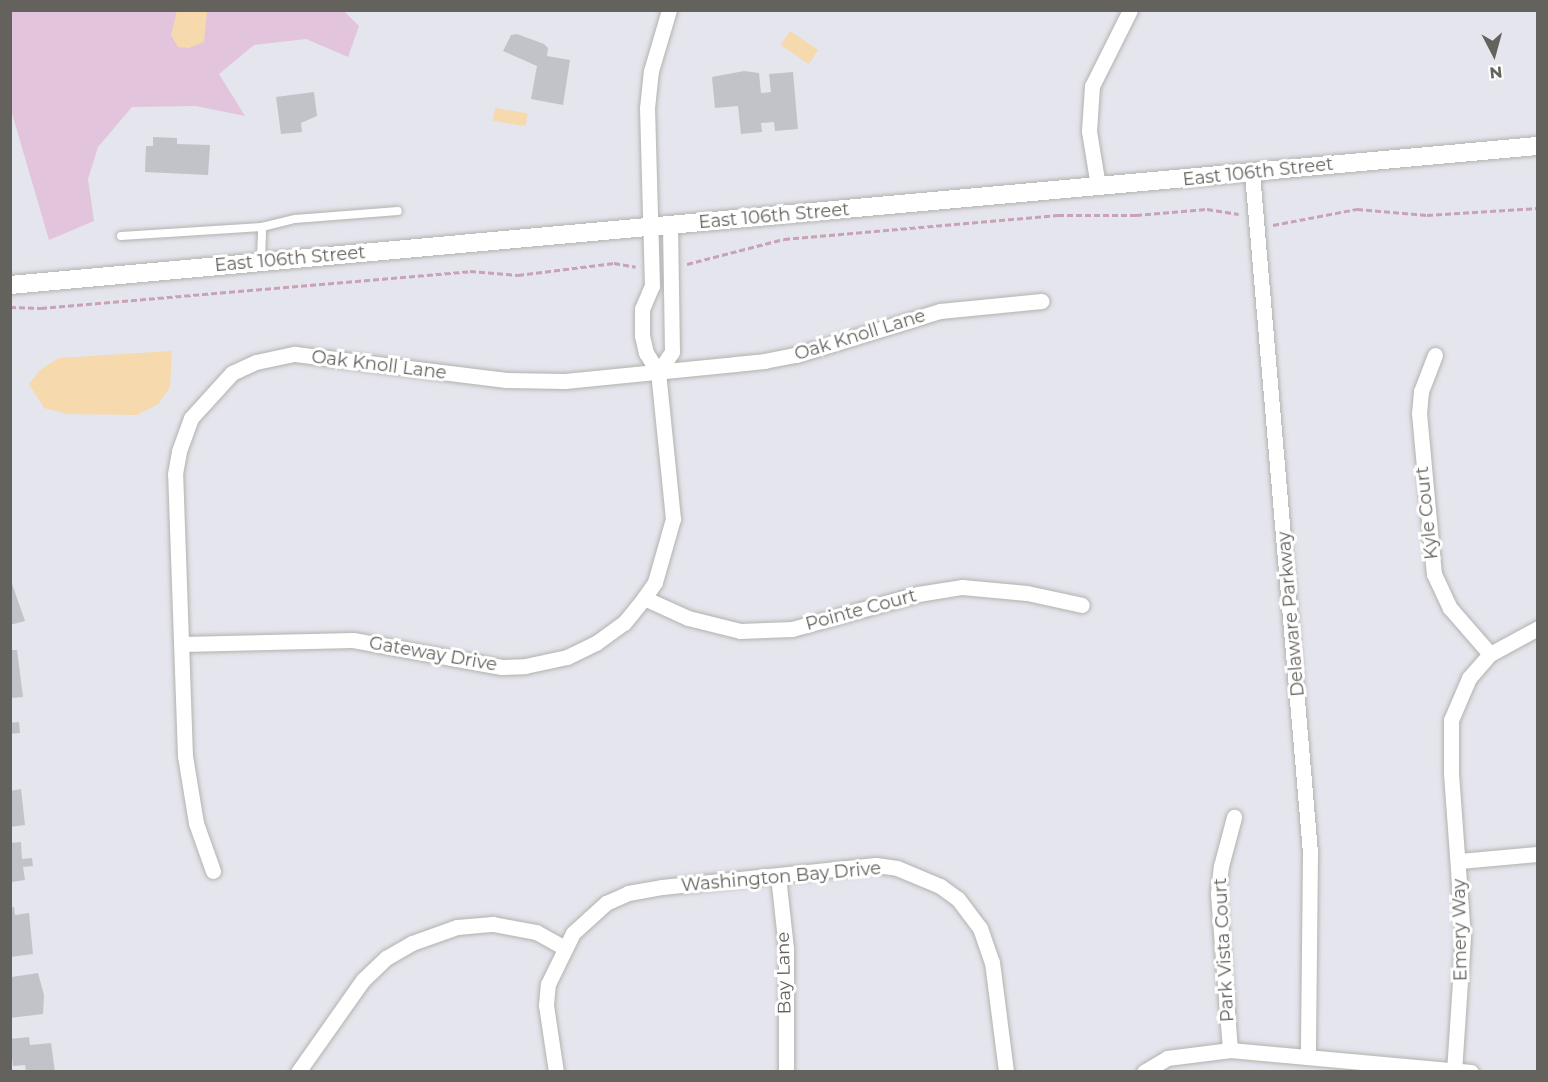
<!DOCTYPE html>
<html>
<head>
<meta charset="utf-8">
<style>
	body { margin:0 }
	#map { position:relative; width:1548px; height:1082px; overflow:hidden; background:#e5e5ed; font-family:Montserrat,sans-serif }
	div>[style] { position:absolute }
	.green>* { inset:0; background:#e2c4dd }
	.water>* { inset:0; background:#f6d9ac; transform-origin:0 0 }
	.building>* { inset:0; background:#c1c3c9; transform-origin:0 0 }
	.path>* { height:3px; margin-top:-1.5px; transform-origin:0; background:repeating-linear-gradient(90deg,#c8a2b7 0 6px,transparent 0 9px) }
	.roads { filter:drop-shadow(0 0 2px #b3b2ae) drop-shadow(0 0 2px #b3b2ae) }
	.service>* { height:8px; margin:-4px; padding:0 4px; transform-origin:4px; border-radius:4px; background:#fff }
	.minor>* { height:15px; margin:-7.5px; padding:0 7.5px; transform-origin:7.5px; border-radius:7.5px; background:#fff }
	.secondary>* { height:18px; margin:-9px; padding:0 9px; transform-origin:9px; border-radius:9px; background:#fff }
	span { translate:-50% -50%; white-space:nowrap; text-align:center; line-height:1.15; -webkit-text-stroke:6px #fff; paint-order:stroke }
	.street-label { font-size:18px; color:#64625d }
	.frame { position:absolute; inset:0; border:12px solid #64625d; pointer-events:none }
	.north { position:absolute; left:1464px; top:24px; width:60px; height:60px; -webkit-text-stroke:4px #fff; paint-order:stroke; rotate:174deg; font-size:16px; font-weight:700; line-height:24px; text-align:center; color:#64625d }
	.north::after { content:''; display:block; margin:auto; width:21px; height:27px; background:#64625d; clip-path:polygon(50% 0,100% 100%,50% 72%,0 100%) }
</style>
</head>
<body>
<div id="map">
	<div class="green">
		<div style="clip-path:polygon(343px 10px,359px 26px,348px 57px,306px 39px,254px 45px,219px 74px,245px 116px,196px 106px,132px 107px,98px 147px,88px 179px,94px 221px,49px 240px,11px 110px,10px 11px)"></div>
	</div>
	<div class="water">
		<div style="clip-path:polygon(177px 11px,207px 11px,204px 42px,189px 48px,178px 47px,171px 35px)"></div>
		<div style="left:790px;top:31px;width:34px;height:17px;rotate:34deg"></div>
		<div style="left:495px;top:108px;width:33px;height:13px;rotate:9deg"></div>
		<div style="clip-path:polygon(172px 351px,170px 387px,158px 404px,137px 415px,68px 414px,44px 408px,29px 384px,40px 370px,59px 358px)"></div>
	</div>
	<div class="building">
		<div style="clip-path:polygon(517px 34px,544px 44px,548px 48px,547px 56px,570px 60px,563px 105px,531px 99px,537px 66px,503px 51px,511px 35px)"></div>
		<div style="clip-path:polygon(744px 71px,759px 73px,761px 93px,771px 92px,769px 74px,793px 72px,798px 129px,775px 131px,774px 122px,761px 123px,762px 132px,741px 134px,738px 106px,715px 108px,712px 77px)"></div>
		<div style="clip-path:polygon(314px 92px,317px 116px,301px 123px,302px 132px,281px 134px,276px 97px)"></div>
		<div style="clip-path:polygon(153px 137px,177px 138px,177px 144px,210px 145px,208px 175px,145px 172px,146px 146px,153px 146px)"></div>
		<div style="clip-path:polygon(10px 578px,25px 621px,10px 625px)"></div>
		<div style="clip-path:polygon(10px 650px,17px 650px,23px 697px,10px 698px)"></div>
		<div style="left:19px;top:722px;width:11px;height:9px;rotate:85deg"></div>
		<div style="clip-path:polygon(21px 789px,25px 825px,10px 827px,10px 791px)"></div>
		<div style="clip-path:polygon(21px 842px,22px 859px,32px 858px,33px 866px,23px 867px,25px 880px,12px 882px,10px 888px,10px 843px)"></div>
		<div style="clip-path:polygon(10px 907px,14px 907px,15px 915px,29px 913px,33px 954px,10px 957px)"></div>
		<div style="clip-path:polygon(38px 973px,44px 995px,43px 1014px,10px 1018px,12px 977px)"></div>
		<div style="clip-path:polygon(29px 1037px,30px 1045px,51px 1043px,55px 1072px,26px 1072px,25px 1065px,13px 1066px,10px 1039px)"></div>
	</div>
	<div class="path">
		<div style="left:1273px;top:225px;width:86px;rotate:-10.8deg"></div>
		<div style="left:1357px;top:209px;width:70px;rotate:4.9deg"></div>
		<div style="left:1427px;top:215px;width:111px;rotate:-3.6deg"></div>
		<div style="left:687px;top:264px;width:100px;rotate:-14.5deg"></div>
		<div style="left:784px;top:239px;width:275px;rotate:-5deg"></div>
		<div style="left:1058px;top:215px;width:78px"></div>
		<div style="left:1136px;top:215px;width:71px;rotate:-4.8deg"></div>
		<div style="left:1207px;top:209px;width:32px;rotate:9deg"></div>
		<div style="left:10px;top:307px;width:31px;rotate:2deg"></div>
		<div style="left:41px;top:308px;width:431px;rotate:-4.9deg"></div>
		<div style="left:470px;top:271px;width:48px;rotate:4.8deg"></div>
		<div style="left:518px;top:275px;width:97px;rotate:-7.1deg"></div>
		<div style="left:614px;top:263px;width:22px;rotate:10deg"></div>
	</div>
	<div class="roads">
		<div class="service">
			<div style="left:121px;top:236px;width:141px;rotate:-3.7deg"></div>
			<div style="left:261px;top:261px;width:34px;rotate:-88deg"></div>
			<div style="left:262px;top:227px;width:34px;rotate:-14deg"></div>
			<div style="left:295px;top:219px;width:103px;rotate:-4.4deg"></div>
		</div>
		<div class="minor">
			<div style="left:1252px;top:173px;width:682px;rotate:85.12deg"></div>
			<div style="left:1310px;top:853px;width:204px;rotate:90.6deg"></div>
			<div style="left:1098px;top:186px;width:56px;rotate:-99.3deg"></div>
			<div style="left:1089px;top:131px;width:45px;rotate:-86.2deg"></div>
			<div style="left:1092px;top:86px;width:85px;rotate:-63.4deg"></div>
			<div style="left:1435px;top:355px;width:39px;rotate:111deg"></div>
			<div style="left:1421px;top:391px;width:22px;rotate:95deg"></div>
			<div style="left:1419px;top:413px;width:162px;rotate:84.7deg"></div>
			<div style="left:1434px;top:574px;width:38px;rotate:65deg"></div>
			<div style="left:1450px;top:608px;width:61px;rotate:49deg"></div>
			<div style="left:658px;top:372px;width:24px;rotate:-55deg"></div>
			<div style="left:672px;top:352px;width:127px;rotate:-90.9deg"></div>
			<div style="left:644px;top:598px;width:48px;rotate:24.4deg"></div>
			<div style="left:688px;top:618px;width:54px;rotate:14deg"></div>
			<div style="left:740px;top:631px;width:52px;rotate:-2.2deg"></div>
			<div style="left:792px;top:629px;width:131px;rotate:-15.5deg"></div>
			<div style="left:918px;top:594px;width:45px;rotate:-9deg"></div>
			<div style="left:962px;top:587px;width:65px;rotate:5.3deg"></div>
			<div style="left:1027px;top:593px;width:56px;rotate:12.3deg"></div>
			<div style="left:182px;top:644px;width:171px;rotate:-1.3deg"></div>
			<div style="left:353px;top:640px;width:151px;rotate:10.3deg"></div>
			<div style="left:502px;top:667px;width:23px;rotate:-2deg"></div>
			<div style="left:525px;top:666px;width:43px;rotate:-12.1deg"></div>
			<div style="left:567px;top:657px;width:32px;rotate:-26deg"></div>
			<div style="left:596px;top:643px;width:34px;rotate:-36deg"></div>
			<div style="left:624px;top:623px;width:32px;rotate:-51deg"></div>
			<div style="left:644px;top:598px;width:19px;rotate:-55deg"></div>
			<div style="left:655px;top:582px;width:66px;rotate:-74.1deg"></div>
			<div style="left:673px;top:519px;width:148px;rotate:-95.8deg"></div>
			<div style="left:658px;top:372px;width:22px;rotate:-122deg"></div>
			<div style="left:646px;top:353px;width:17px;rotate:-103deg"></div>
			<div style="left:642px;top:336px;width:27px;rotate:-90deg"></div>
			<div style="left:642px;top:309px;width:25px;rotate:-67deg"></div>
			<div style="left:652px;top:286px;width:178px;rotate:-91.6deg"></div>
			<div style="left:647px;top:108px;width:37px;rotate:-84deg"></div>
			<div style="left:651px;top:71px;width:64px;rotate:-73.6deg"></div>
			<div style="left:1459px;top:861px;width:79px;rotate:-5.1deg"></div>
			<div style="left:213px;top:871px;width:51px;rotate:-109.5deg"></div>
			<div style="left:196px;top:823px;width:68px;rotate:-99.3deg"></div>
			<div style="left:185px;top:756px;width:282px;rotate:-92deg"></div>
			<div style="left:175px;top:474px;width:23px;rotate:-80deg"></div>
			<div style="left:179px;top:451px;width:35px;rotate:-70deg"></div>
			<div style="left:191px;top:418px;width:61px;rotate:-47.7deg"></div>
			<div style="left:232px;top:373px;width:26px;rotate:-25deg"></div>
			<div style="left:256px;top:362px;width:40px;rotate:-12deg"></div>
			<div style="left:295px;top:354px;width:213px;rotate:7deg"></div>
			<div style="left:506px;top:380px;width:59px;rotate:1deg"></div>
			<div style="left:565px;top:381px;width:200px;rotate:-5.7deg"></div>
			<div style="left:764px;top:361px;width:33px;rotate:-11deg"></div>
			<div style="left:796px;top:355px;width:151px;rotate:-17deg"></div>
			<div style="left:940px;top:311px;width:102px;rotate:-5.6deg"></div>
			<div style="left:778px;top:876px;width:72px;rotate:83.7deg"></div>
			<div style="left:786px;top:948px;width:124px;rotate:90deg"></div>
			<div style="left:1230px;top:1050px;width:157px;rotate:-94.4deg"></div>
			<div style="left:1218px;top:893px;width:27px;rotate:-84deg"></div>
			<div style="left:1221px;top:866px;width:51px;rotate:-75.1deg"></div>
			<div style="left:298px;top:1072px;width:113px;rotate:-54.8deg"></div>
			<div style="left:363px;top:980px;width:32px;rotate:-44deg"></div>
			<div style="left:386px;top:958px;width:30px;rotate:-30deg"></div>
			<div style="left:412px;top:943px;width:48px;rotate:-19.6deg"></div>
			<div style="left:457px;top:927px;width:36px;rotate:-5deg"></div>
			<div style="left:493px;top:924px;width:44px;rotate:10.5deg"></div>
			<div style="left:536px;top:932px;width:31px;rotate:29deg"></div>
			<div style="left:556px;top:1072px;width:68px;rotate:-98.5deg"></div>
			<div style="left:546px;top:1005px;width:21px;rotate:-85deg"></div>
			<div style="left:548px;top:984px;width:57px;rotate:-63.9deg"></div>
			<div style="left:573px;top:933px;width:45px;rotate:-42.3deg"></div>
			<div style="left:606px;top:903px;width:24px;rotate:-24deg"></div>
			<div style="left:628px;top:893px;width:35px;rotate:-10deg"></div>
			<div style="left:662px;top:887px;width:215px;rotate:-5.9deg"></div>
			<div style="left:876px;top:865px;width:21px;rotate:8deg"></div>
			<div style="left:897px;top:868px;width:47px;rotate:22.7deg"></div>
			<div style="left:940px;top:886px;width:22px;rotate:36deg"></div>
			<div style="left:958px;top:899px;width:36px;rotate:53deg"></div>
			<div style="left:980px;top:928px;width:36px;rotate:71deg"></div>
			<div style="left:992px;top:962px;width:111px;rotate:82.7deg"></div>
			<div style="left:1144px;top:1072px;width:27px;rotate:-31deg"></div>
			<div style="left:1167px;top:1058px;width:64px;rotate:-7.2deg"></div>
			<div style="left:1230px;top:1050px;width:242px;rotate:5.2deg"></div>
			<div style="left:1454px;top:1072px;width:135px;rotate:-86.2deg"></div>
			<div style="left:1463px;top:937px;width:164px;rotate:-94.2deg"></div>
			<div style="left:1451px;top:773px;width:53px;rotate:-90deg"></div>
			<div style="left:1451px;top:720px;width:46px;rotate:-66.8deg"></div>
			<div style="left:1469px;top:678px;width:32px;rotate:-49deg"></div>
			<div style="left:1490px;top:654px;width:55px;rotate:-28.4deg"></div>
		</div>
		<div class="secondary">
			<div style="left:10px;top:285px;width:1534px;rotate:-5.2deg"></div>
		</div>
	</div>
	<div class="street-label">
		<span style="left:1258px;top:172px;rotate:-6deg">East 106th Street</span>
		<span style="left:774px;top:216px;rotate:-5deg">East 106th Street</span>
		<span style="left:290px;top:259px;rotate:-5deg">East 106th Street</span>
		<span style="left:860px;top:335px;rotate:-17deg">Oak Knoll Lane</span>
		<span style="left:379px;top:365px;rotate:7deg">Oak Knoll Lane</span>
		<span style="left:1427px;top:513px;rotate:-96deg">Kyle Court</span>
		<span style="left:861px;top:610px;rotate:-15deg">Pointe Court</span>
		<span style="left:1291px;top:614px;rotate:-95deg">Delaware Parkway</span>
		<span style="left:433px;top:654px;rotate:10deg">Gateway Drive</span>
		<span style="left:781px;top:877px;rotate:-5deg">Washington Bay Drive</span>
		<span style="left:1460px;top:930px;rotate:-91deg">Emery Way</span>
		<span style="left:1224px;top:950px;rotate:-93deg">Park Vista Court</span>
		<span style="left:784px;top:973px;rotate:-91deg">Bay Lane</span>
	</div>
	<div class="frame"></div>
	<div class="north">N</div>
</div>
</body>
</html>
